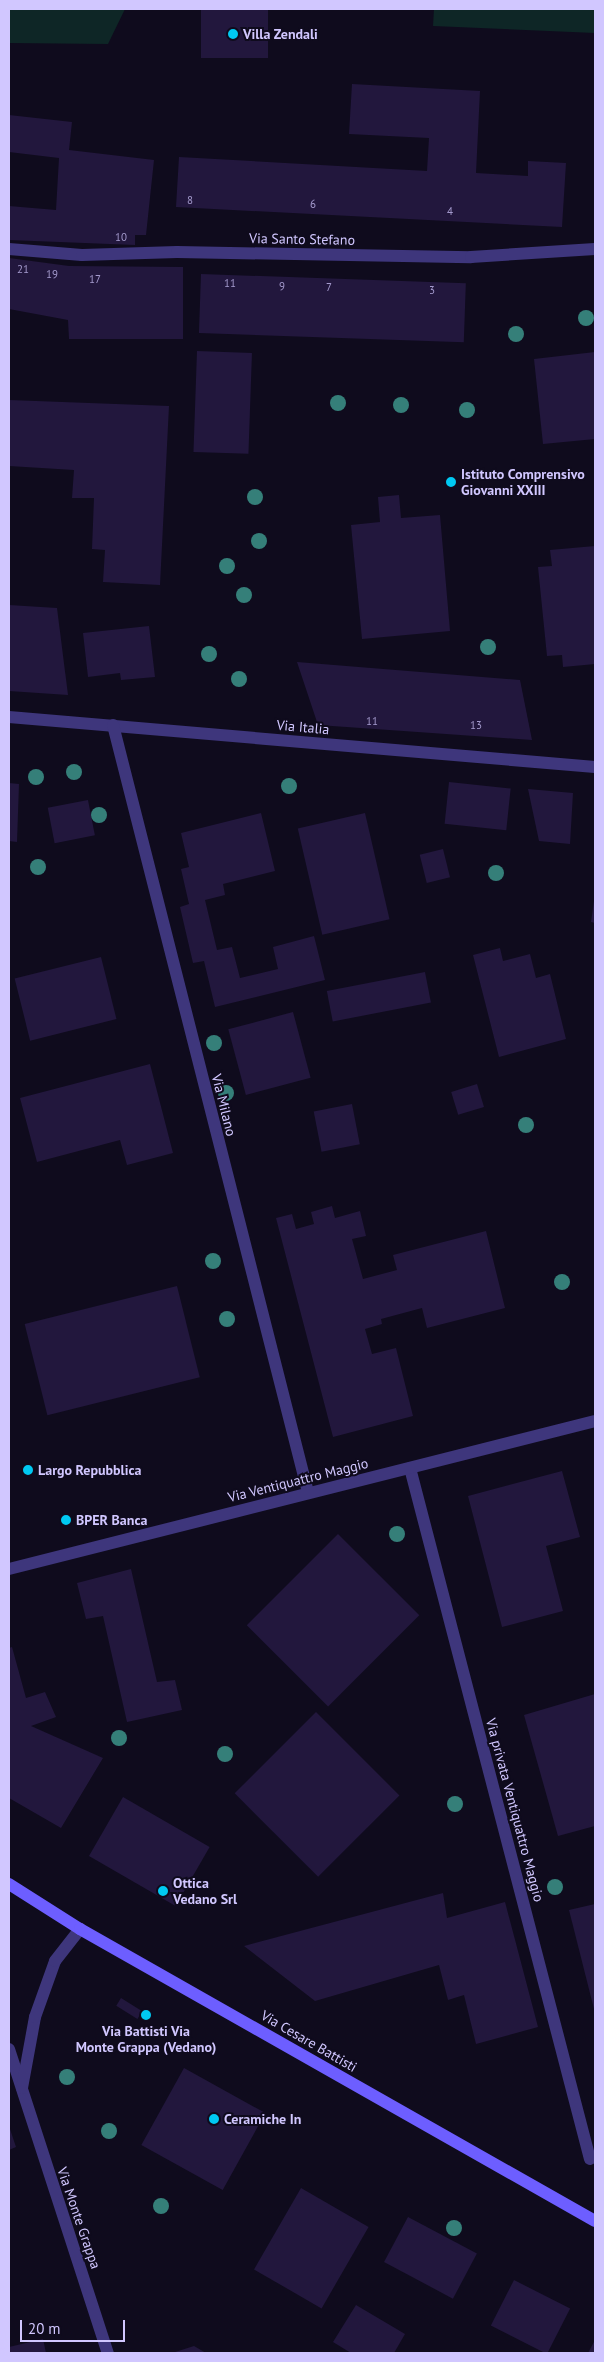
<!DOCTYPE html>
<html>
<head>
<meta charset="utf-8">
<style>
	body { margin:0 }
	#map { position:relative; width:604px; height:2362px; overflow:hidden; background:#0f0b1d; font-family:"PT Sans",sans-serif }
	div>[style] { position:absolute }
	.green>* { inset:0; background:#0e2626 }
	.building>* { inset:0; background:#22173d; transform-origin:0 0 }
	.minor>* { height:12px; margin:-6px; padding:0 6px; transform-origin:6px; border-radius:6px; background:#3e367c }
	.secondary>* { height:12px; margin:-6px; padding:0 6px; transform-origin:6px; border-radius:6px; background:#6d5eff }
	.trees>* { width:16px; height:16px; margin:-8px; border-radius:50%; background:#357f79 }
	.dots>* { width:14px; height:14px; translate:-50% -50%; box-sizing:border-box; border:2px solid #0f0b1d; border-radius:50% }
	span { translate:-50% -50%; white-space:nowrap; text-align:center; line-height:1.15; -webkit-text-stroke:4px #0f0b1d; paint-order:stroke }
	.number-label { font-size:11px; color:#a59bce }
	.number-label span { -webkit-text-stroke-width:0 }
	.poi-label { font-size:14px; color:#d1c7ff; font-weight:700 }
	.left { translate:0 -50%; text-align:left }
	.street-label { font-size:14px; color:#d1c7ff }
	.frame { position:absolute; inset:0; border:10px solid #d1c7ff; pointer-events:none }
	.scale { position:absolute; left:20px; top:2320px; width:105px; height:22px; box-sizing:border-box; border:2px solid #d1c7ff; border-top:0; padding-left:6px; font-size:15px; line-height:18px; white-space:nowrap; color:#d1c7ff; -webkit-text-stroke:4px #0f0b1d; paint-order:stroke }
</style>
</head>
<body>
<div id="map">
	<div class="green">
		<div style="clip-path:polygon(9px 9px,125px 9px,108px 44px,9px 43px)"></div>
		<div style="clip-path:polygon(434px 9px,595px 9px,595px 33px,433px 26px)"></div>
	</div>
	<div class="building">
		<div style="left:201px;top:9px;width:67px;height:49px"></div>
		<div style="clip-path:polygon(352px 84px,480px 91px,476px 173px,528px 176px,528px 161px,566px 163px,562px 227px,176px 207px,179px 157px,427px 171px,429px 138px,349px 134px)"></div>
		<div style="clip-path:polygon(9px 115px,72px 122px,69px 150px,154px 160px,146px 235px,135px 235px,135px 245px,9px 240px,9px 206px,56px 210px,59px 158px,9px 152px)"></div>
		<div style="clip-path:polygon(9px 258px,69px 266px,183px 267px,183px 339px,69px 339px,68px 320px,9px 309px)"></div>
		<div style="left:201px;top:274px;width:265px;height:59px;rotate:2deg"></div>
		<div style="left:197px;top:351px;width:55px;height:101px;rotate:2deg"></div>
		<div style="clip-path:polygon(595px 352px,595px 439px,543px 444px,534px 359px)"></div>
		<div style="clip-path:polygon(9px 400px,169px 406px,160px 585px,103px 582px,105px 550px,92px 549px,94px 498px,72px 498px,74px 470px,9px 466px)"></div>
		<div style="clip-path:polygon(399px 495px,401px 518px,440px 515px,450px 631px,362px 639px,351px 525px,380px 522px,378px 497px)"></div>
		<div style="clip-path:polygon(595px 546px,595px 664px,563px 667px,562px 655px,547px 656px,538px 567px,552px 566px,550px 550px)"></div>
		<div style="clip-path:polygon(9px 605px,57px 608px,68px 695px,9px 691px)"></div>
		<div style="clip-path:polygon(149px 626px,155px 677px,121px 680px,120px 673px,88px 677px,83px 633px)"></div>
		<div style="clip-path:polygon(297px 662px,520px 680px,532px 740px,318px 725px)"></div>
		<div style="left:449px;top:782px;width:62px;height:42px;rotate:6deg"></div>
		<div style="clip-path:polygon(9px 783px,19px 784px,17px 842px,9px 841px)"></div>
		<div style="clip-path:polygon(528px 789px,573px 793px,570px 844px,539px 841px)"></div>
		<div style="left:88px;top:800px;width:36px;height:41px;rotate:79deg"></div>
		<div style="clip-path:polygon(261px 813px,275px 871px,223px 884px,225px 895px,205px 900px,217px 950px,232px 947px,240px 978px,278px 969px,273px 947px,314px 936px,325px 980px,215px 1007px,204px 961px,193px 963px,180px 907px,189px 904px,181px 869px,189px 867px,181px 833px)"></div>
		<div style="left:365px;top:813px;width:109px;height:69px;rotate:77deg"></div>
		<div style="left:443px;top:849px;width:29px;height:24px;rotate:76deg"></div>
		<div style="clip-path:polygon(594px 901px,595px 902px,595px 923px,591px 922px)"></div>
		<div style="clip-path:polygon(500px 948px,503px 961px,530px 954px,536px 978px,550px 974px,566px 1039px,499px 1057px,473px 955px)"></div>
		<div style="left:101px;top:957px;width:64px;height:89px;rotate:76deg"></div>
		<div style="left:425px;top:972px;width:31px;height:100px;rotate:79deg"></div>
		<div style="left:293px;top:1012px;width:68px;height:67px;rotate:75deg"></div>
		<div style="clip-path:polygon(150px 1064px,173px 1153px,127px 1165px,120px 1140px,37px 1162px,20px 1098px)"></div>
		<div style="left:477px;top:1084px;width:24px;height:27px;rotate:73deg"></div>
		<div style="left:352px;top:1104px;width:41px;height:39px;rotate:79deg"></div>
		<div style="clip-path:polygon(332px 1206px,335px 1218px,360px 1211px,366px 1236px,352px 1239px,363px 1279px,397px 1270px,393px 1255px,486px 1231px,505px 1308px,427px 1328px,422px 1308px,381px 1319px,382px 1324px,365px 1329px,372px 1354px,396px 1348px,413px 1416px,333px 1437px,276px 1218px,292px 1214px,296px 1229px,314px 1224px,311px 1212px)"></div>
		<div style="left:177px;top:1286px;width:94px;height:157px;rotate:76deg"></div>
		<div style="clip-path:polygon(562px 1471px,580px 1537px,546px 1546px,563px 1611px,502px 1627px,468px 1496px)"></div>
		<div style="left:338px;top:1534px;width:115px;height:129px;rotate:45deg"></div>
		<div style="clip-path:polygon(131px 1569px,157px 1682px,175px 1680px,182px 1710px,127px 1722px,103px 1616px,86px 1619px,77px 1583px)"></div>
		<div style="clip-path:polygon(12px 1647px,26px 1698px,45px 1692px,56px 1717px,31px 1726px,103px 1758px,61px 1828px,9px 1798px,9px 1648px)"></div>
		<div style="clip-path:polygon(595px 1694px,595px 1826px,558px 1836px,524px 1715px)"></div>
		<div style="left:316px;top:1712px;width:118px;height:115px;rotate:45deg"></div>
		<div style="left:123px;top:1797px;width:100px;height:68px;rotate:30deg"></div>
		<div style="clip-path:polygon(443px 1893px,447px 1918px,505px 1902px,538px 2027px,476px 2044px,464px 1995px,448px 2000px,439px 1965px,315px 2001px,244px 1946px)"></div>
		<div style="clip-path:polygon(595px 1904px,595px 2013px,569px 1910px)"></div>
		<div style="left:121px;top:1998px;width:25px;height:9px;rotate:32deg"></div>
		<div style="left:184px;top:2068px;width:93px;height:88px;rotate:29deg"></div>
		<div style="clip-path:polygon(9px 2126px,16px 2147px,9px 2150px)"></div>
		<div style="left:301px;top:2188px;width:78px;height:94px;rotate:30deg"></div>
		<div style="left:408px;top:2217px;width:78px;height:51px;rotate:28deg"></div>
		<div style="left:514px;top:2280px;width:63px;height:51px;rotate:27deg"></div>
		<div style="clip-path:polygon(356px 2305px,405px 2334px,394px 2353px,351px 2353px,333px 2342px)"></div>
		<div style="clip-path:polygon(43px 2339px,46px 2353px,9px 2353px,9px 2347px)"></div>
		<div style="clip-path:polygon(595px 2340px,595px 2353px,588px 2353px)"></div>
		<div style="clip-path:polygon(194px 2346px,206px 2353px,172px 2353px)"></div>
	</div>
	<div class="minor">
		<div style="left:9px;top:249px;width:73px;rotate:4.7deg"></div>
		<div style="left:82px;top:255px;width:95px;rotate:-1.8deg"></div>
		<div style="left:177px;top:252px;width:294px;rotate:1deg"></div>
		<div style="left:471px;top:257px;width:124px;rotate:-3.7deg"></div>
		<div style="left:9px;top:717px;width:588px;rotate:4.88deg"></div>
		<div style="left:113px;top:725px;width:791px;rotate:75.74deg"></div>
		<div style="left:410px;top:1468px;width:714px;rotate:75.4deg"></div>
		<div style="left:9px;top:1569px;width:604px;rotate:-14.17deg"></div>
		<div style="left:9px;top:2049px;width:320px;rotate:72deg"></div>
		<div style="left:22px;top:2088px;width:72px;rotate:-79.6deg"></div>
		<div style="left:35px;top:2017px;width:59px;rotate:-70.3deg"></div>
		<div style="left:55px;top:1961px;width:41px;rotate:-52deg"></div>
	</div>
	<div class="secondary">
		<div style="left:9px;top:1884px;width:84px;rotate:32.4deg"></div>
		<div style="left:80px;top:1929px;width:592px;rotate:29.55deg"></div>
	</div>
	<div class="trees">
		<div style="left:586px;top:318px"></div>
		<div style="left:516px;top:334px"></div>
		<div style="left:338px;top:403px"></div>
		<div style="left:401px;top:405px"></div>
		<div style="left:467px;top:410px"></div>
		<div style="left:255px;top:497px"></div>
		<div style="left:259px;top:541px"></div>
		<div style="left:227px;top:566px"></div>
		<div style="left:244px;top:595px"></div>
		<div style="left:488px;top:647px"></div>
		<div style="left:209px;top:654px"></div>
		<div style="left:239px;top:679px"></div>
		<div style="left:74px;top:772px"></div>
		<div style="left:36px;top:777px"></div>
		<div style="left:289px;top:786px"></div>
		<div style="left:99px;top:815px"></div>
		<div style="left:38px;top:867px"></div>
		<div style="left:496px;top:873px"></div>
		<div style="left:214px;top:1043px"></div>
		<div style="left:226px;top:1093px"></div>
		<div style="left:526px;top:1125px"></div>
		<div style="left:213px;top:1261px"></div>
		<div style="left:562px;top:1282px"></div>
		<div style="left:227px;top:1319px"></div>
		<div style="left:397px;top:1534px"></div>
		<div style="left:119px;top:1738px"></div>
		<div style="left:225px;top:1754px"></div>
		<div style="left:455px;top:1804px"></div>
		<div style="left:555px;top:1887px"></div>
		<div style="left:67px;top:2077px"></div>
		<div style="left:109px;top:2131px"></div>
		<div style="left:161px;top:2206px"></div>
		<div style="left:454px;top:2228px"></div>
	</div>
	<div class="dots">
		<div style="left:233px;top:34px;background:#00c9f2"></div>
		<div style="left:451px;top:482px;background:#00c9f2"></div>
		<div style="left:28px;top:1470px;background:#00c9f2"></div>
		<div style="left:66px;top:1520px;background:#00c9f2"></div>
		<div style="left:163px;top:1891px;background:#00c9f2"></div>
		<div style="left:146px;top:2015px;background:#00c9f2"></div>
		<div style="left:214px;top:2119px;background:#00c9f2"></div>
	</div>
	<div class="number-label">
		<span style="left:190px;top:200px">8</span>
		<span style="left:313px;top:204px">6</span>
		<span style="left:450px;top:211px">4</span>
		<span style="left:121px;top:237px">10</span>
		<span style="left:23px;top:269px">21</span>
		<span style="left:52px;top:274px">19</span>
		<span style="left:95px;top:279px">17</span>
		<span style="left:230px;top:283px">11</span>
		<span style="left:282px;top:286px">9</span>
		<span style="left:329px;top:287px">7</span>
		<span style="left:432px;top:290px">3</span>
		<span style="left:372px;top:721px">11</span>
		<span style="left:476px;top:725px">13</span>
	</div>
	<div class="poi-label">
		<span class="left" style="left:243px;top:34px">Villa Zendali</span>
		<span class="left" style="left:461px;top:482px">Istituto Comprensivo<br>Giovanni XXIII</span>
		<span class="left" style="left:38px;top:1470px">Largo Repubblica</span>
		<span class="left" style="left:76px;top:1520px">BPER Banca</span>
		<span class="left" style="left:173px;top:1891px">Ottica<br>Vedano Srl</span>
		<span style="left:146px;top:2039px">Via Battisti Via<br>Monte Grappa (Vedano)</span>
		<span class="left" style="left:224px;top:2119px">Ceramiche In</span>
	</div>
	<div class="street-label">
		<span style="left:302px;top:239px;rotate:1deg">Via Santo Stefano</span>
		<span style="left:303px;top:727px;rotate:5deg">Via Italia</span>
		<span style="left:224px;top:1105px;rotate:76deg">Via Milano</span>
		<span style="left:298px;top:1480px;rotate:-14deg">Via Ventiquattro Maggio</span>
		<span style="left:515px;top:1810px;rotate:75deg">Via privata Ventiquattro Maggio</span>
		<span style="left:309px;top:2041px;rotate:30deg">Via Cesare Battisti</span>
		<span style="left:79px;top:2218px;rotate:71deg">Via Monte Grappa</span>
	</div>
	<div class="frame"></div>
	<div class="scale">20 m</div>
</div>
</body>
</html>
